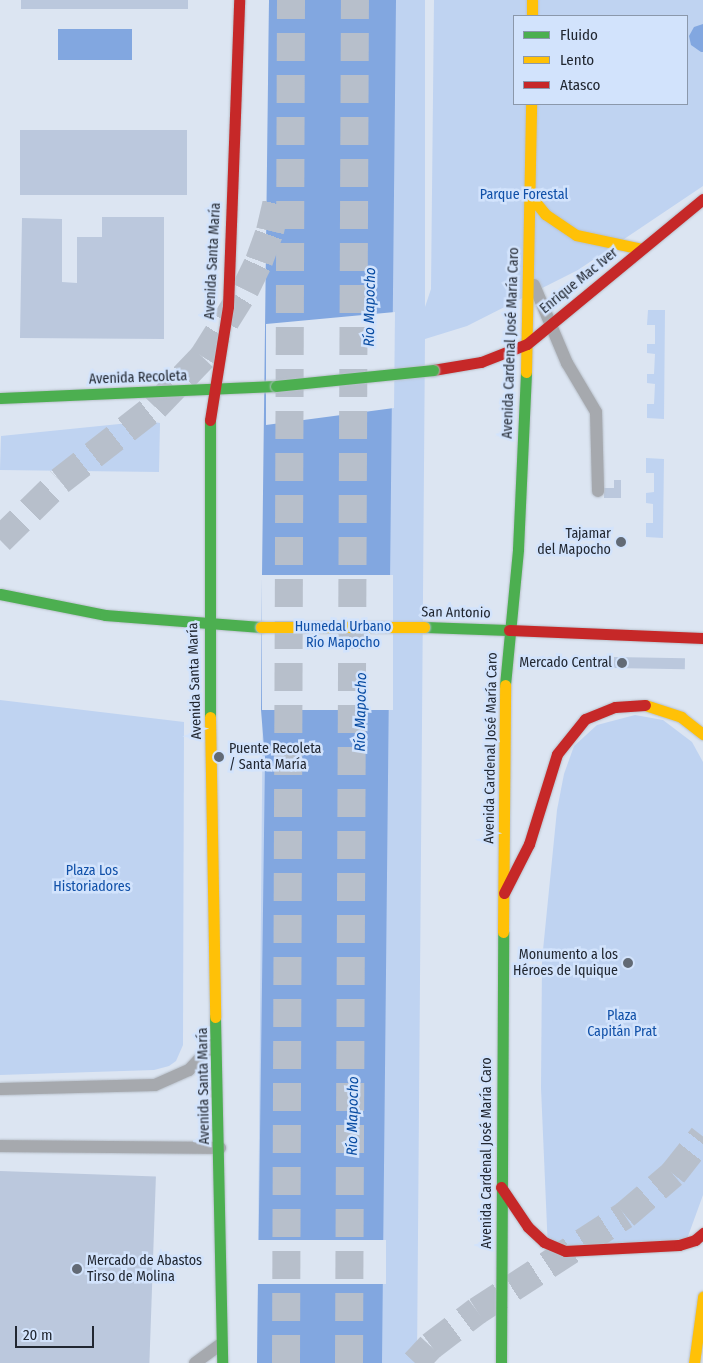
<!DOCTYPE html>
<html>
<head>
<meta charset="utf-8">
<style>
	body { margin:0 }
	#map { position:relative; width:703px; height:1363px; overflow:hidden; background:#dce5f2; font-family:"Fira Sans Condensed",sans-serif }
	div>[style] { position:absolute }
	.green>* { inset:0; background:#bfd3f1 }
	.water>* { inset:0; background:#82a7e0; transform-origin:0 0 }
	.pier>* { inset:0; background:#dce5f2; transform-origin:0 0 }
	.building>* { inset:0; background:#bbc8dd; transform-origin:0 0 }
	.highway-tunnel>* { height:28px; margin-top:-14px; transform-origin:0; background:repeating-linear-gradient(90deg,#b7bfcb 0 28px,transparent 0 42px) }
	.roads { filter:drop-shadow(0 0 1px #b8c0ca) drop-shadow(0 0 1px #b8c0ca) }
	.lane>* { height:12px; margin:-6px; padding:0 6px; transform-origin:6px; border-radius:6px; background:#a6a9ae }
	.fast>* { height:11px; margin:-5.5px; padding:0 5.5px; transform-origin:5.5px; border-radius:5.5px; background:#4caf50 }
	.slow>* { height:11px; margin:-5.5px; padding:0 5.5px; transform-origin:5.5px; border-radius:5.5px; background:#ffc107 }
	.jam>* { height:11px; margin:-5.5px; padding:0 5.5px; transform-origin:5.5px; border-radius:5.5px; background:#c62828 }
	.bridges { filter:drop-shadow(0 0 1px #b8c0ca) drop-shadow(0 0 1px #b8c0ca) }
	.fast-bridge>* { height:11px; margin:-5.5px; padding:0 5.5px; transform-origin:5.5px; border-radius:5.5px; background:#4caf50 }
	.slow-bridge>* { height:11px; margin:-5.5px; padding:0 5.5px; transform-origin:5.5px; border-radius:5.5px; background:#ffc107 }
	.dots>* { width:14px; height:14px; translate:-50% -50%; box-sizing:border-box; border:2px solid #d2e3fc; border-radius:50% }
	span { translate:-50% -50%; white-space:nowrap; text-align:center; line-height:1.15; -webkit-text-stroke:5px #d2e3fc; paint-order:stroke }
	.park-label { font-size:14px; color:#1050a8 }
	.street-label { font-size:14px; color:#212731 }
	.poi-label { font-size:14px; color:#212731 }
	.right { translate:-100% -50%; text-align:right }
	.left { translate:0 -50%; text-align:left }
	.water-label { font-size:15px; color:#0549a0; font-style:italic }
	.legend { position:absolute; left:513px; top:15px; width:175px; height:90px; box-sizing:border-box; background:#d2e3fc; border:1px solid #8b98ab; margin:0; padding:6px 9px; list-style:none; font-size:15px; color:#212731 }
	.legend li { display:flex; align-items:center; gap:10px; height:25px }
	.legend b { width:25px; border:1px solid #8b98ab }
	.scale { position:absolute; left:15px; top:1326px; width:79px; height:22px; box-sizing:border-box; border:2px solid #212731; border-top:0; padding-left:6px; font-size:15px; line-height:18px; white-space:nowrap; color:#212731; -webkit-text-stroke:4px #d2e3fc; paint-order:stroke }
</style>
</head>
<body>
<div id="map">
	<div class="green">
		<div style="clip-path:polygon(evenodd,269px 0,425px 0,425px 307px,431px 289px,434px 0,703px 0,703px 186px,578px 270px,467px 326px,425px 339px,417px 1363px,257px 1363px,269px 0,514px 16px,687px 16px,687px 104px,514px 104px,514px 16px)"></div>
		<div style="clip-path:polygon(648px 310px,665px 310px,664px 419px,647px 418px,647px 404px,654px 404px,655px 384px,647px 383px,647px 374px,654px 374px,655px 354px,647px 353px,647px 344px,655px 344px,655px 325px,647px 325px)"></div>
		<div style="clip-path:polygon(149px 421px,160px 423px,159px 472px,0 470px,1px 436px)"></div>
		<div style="clip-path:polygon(646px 458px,664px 459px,663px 538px,646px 537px,646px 523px,653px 523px,653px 504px,646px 503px,646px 493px,654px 492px,654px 473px,646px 473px)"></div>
		<div style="clip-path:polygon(0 700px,184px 722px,183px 1045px,176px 1061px,169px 1066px,154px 1070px,0 1075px)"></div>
		<div style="clip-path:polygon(635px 715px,663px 720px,692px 742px,703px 762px,703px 1195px,687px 1239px,548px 1250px,541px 1088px,542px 960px,557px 810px,564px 774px,574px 746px,597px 725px)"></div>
	</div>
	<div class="water">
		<div style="clip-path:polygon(269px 0,396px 0,382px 1363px,257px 1363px,265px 759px,261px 710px,262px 575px)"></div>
		<div style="clip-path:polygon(703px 24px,703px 52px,701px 52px,691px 45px,689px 36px,694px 27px)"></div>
		<div style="left:58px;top:29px;width:74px;height:31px"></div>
	</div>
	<div class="pier">
		<div style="clip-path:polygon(395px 312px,394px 408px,266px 425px,266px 324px)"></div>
		<div style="left:262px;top:575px;width:131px;height:135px"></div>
		<div style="left:257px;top:1240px;width:129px;height:44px"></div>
	</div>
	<div class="building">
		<div style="left:21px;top:0;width:167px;height:9px"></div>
		<div style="left:187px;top:130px;width:65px;height:167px;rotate:90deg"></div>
		<div style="clip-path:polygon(102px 217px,164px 217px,164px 339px,20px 338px,22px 218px,62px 219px,62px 282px,77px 283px,77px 237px,102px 237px)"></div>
		<div style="clip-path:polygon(614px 480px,621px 480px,621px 498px,604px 498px,604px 488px,614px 488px)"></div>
		<div style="left:614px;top:657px;width:71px;height:11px;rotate:1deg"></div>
		<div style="left:0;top:1171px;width:156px;height:192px;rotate:2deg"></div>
	</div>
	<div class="highway-tunnel">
		<div style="left:0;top:540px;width:84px;rotate:-44.5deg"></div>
		<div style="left:60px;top:481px;width:120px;rotate:-37.9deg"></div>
		<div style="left:155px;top:407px;width:69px;rotate:-46.2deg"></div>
		<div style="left:203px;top:357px;width:79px;rotate:-57.9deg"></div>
		<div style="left:245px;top:290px;width:32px;rotate:-64deg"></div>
		<div style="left:259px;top:261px;width:32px;rotate:-70deg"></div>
		<div style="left:270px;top:231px;width:40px;rotate:-77deg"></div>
		<div style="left:286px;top:1363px;width:1363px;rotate:-89.79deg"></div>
		<div style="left:349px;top:1363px;width:1363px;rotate:-89.75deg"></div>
		<div style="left:415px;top:1363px;width:23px;rotate:-47deg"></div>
		<div style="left:431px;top:1346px;width:58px;rotate:-37.3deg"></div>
		<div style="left:477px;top:1311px;width:176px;rotate:-33deg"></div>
		<div style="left:625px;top:1215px;width:63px;rotate:-40.5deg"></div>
		<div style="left:673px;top:1174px;width:48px;rotate:-51.7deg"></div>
	</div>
	<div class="roads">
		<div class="lane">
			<div style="left:534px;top:285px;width:85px;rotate:67.1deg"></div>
			<div style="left:567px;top:363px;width:57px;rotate:59.4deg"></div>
			<div style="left:596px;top:412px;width:79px;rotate:88.5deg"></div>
			<div style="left:0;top:1089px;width:155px;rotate:-1.5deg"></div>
			<div style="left:155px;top:1085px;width:37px;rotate:-24deg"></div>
			<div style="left:189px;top:1070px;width:35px;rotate:-47deg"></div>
			<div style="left:0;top:1146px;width:220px;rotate:0.5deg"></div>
			<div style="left:195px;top:1363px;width:32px;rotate:-36deg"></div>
		</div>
		<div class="fast">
			<div style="left:0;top:398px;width:276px;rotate:-2.5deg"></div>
			<div style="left:0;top:594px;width:107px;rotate:11.3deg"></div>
			<div style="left:105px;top:615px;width:156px;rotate:4.4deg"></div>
			<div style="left:424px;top:627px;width:85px;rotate:2deg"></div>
			<div style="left:505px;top:685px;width:137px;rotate:-84.5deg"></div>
			<div style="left:518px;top:549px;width:177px;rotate:-87.4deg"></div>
			<div style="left:210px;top:717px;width:297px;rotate:-90deg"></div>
			<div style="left:215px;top:1017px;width:346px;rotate:88.8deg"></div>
			<div style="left:501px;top:1363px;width:431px;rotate:-89.7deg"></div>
		</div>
		<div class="slow">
			<div style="left:532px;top:0;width:16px;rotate:90deg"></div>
			<div style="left:529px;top:194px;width:26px;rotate:51deg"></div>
			<div style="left:545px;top:214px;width:37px;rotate:34deg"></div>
			<div style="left:576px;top:235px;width:67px;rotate:12deg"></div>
			<div style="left:526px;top:372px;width:268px;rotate:-88.9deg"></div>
			<div style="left:645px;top:705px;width:38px;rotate:18deg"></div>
			<div style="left:681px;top:717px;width:28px;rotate:38deg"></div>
			<div style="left:210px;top:717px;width:300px;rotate:89deg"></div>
			<div style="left:503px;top:932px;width:247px;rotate:-89.5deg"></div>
			<div style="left:694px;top:1363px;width:67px;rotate:-82.2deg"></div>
		</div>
		<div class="jam">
			<div style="left:527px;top:344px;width:228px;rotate:-39.5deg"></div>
			<div style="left:433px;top:370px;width:49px;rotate:-9.5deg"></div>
			<div style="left:481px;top:362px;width:49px;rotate:-21.4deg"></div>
			<div style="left:210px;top:420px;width:115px;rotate:-81deg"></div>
			<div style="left:228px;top:306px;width:306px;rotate:-87.9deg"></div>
			<div style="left:509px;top:630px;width:194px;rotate:2.4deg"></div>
			<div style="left:504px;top:893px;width:55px;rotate:-63deg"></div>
			<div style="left:529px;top:844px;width:94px;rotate:-72.7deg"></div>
			<div style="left:557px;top:754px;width:45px;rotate:-51.3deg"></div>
			<div style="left:585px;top:719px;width:32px;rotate:-22deg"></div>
			<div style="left:615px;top:707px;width:30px;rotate:-4deg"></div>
			<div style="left:501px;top:1187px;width:48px;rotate:56deg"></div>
			<div style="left:528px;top:1227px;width:22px;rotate:43deg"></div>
			<div style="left:544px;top:1242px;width:23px;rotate:23deg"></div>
			<div style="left:565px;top:1251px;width:114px;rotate:-3deg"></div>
			<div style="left:679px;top:1245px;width:17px;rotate:-17deg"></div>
			<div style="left:695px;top:1240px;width:11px;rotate:-41deg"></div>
		</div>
	</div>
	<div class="bridges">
		<div class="fast-bridge">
			<div style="left:276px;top:386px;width:158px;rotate:-5.8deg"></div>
		</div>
		<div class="slow-bridge">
			<div style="left:261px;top:627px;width:163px"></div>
		</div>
	</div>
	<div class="dots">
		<div style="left:621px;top:542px;background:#626a75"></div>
		<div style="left:622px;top:663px;background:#626a75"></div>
		<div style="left:219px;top:757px;background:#626a75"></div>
		<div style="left:628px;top:963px;background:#626a75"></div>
		<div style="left:77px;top:1269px;background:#626a75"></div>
	</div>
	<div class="park-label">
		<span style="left:524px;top:195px">Parque Forestal</span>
		<span style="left:343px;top:635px">Humedal Urbano<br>Río Mapocho</span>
		<span style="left:92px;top:879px">Plaza Los<br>Historiadores</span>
		<span style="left:622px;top:1024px">Plaza<br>Capitán Prat</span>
	</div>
	<div class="street-label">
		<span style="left:213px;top:261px;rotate:-87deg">Avenida Santa María</span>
		<span style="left:579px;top:281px;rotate:-39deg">Enrique Mac Iver</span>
		<span style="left:511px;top:343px;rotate:-88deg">Avenida Cardenal José María Caro</span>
		<span style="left:138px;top:378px;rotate:-2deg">Avenida Recoleta</span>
		<span style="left:456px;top:613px;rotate:1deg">San Antonio</span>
		<span style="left:195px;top:681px;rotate:-92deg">Avenida Santa María</span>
		<span style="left:491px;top:748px;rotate:-89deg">Avenida Cardenal José María Caro</span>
		<span style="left:204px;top:1086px;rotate:-91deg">Avenida Santa María</span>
		<span style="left:487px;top:1153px;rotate:-90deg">Avenida Cardenal José María Caro</span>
	</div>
	<div class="poi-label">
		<span class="right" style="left:611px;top:542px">Tajamar<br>del Mapocho</span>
		<span class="right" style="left:612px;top:663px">Mercado Central</span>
		<span class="left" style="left:229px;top:757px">Puente Recoleta<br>/ Santa María</span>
		<span class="right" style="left:618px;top:963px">Monumento a los<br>Héroes de Iquique</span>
		<span class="left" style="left:87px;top:1269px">Mercado de Abastos<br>Tirso de Molina</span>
	</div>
	<div class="water-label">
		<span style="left:370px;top:307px;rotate:-89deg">Río Mapocho</span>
		<span style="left:361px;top:712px;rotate:-89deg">Río Mapocho</span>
		<span style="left:353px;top:1116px;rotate:-89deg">Río Mapocho</span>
	</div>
	<ul class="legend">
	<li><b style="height:6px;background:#4caf50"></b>Fluido</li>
	<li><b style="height:6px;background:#ffc107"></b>Lento</li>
	<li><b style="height:6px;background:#c62828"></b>Atasco</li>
	</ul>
	<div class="scale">20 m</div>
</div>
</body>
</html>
